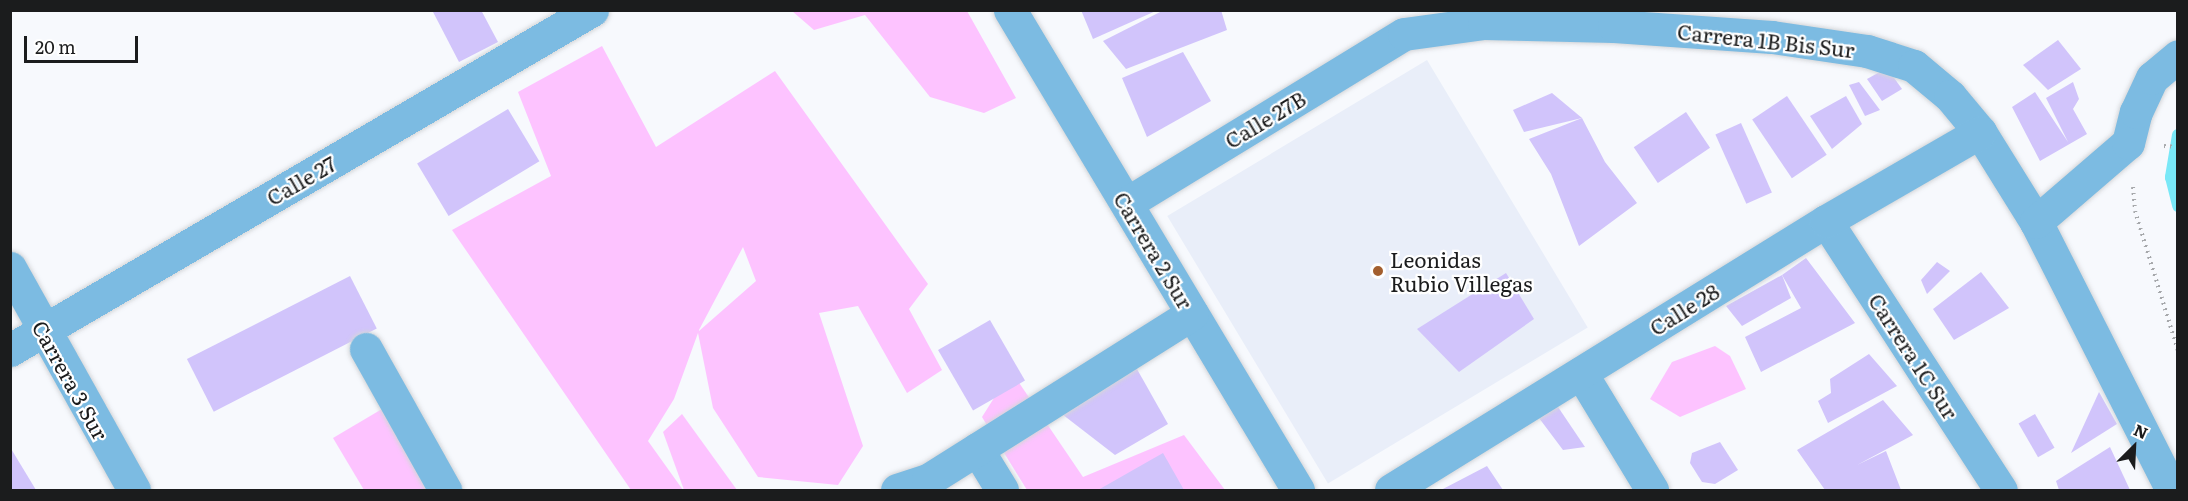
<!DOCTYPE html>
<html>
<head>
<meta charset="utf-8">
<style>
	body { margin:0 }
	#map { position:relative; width:2188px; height:501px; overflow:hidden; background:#f7f9fd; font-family:Literata,serif }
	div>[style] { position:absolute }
	.built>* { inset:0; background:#e9eef9; transform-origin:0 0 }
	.green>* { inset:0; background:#fdc3ff }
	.stream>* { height:12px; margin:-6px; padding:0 6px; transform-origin:6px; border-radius:6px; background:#79e8f7 }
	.building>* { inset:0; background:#d1c4fb; transform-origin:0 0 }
	.path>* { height:4px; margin-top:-2px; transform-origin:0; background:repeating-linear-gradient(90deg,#a6a8ab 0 1.5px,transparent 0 6px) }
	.roads { filter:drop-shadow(0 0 2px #d4d6d9) drop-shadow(0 0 2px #d4d6d9) }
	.minor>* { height:33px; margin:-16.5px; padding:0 16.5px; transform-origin:16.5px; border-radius:16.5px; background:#7cbbe2 }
	.dots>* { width:16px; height:16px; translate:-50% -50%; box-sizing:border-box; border:3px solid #fff; border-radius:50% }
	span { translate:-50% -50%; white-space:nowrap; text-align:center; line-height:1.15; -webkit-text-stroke:4.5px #fff; paint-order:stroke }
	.street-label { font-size:21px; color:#1b1c1d }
	.poi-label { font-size:21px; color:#1b1c1d }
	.left { translate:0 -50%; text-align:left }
	.frame { position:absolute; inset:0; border:12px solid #1b1c1d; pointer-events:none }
	.north { position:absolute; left:2104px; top:417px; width:60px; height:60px; -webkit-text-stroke:4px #fff; paint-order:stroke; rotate:24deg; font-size:16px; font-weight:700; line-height:24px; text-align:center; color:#1b1c1d }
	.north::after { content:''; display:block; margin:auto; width:21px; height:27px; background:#1b1c1d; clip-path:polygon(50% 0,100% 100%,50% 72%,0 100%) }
	.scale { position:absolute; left:24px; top:36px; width:114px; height:27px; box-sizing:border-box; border:3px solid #1b1c1d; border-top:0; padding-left:8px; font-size:18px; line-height:21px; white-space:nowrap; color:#1b1c1d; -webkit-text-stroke:4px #fff; paint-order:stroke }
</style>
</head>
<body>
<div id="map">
	<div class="built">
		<div style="left:1427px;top:60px;width:312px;height:303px;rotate:59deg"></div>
	</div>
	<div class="green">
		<div style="clip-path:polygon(792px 11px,967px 11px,1016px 98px,984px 113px,930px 97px,865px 15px,814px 30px)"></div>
		<div style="clip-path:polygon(evenodd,602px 46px,656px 147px,775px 71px,928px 284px,909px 309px,942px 370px,907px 393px,858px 306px,819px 313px,863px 446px,838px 485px,758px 477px,713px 408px,698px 333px,674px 399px,648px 441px,683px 490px,631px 490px,452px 230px,551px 176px,518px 92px,602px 46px,743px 247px,756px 281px,699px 331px,699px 330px,743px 247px)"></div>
		<div style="clip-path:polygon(1715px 346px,1730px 356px,1746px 389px,1680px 417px,1650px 399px,1672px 362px)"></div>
		<div style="clip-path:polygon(1011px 371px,1083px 477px,1184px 435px,1225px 490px,1027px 490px,982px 417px)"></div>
		<div style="clip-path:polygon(382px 409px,431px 490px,364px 490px,333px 438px)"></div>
		<div style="clip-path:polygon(682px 414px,737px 490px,684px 490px,663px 432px)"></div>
	</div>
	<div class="stream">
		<div style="left:2178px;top:135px;width:43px;rotate:99.5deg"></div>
		<div style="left:2171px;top:177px;width:30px;rotate:76deg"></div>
	</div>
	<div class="building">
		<div style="clip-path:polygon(432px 10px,481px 10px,498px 42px,459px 62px)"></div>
		<div style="clip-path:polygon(1081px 10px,1158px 10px,1093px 39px)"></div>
		<div style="clip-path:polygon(1164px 10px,1221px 10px,1227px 30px,1126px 69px,1103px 41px)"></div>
		<div style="clip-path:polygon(2058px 40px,2081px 69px,2048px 90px,2023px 65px)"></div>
		<div style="clip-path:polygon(1183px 52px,1211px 101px,1147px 137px,1122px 78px)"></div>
		<div style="clip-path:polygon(1887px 68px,1902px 89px,1882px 101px,1867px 79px)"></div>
		<div style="clip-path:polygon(1859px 82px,1880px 110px,1865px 116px,1849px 85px)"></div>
		<div style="clip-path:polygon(2073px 82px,2079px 99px,2073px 109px,2087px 134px,2040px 161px,2012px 107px,2035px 92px,2068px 142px,2046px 98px)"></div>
		<div style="clip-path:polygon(1552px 93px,1582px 118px,1524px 132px,1513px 110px)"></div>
		<div style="left:1787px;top:96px;width:71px;height:42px;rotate:56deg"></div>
		<div style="clip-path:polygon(1846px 96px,1862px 124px,1832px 149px,1810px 116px)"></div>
		<div style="left:508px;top:109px;width:61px;height:106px;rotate:59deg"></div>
		<div style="left:1686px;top:112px;width:43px;height:63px;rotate:56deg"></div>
		<div style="clip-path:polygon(1582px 118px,1605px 162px,1637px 203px,1579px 246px,1551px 174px,1529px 139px)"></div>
		<div style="left:1741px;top:123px;width:76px;height:28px;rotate:66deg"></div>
		<div style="clip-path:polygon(1806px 258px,1855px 323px,1761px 372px,1745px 337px,1801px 308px,1782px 275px)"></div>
		<div style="clip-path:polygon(1937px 262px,1950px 271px,1927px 294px,1921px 280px)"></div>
		<div style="clip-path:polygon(1981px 272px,2009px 308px,1954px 340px,1933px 309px)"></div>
		<div style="clip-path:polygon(1506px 273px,1534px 319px,1459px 372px,1417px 329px)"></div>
		<div style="clip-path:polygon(1782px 275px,1791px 298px,1742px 326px,1726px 306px)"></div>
		<div style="left:350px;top:276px;width:59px;height:183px;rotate:63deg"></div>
		<div style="left:990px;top:320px;width:70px;height:60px;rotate:60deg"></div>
		<div style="clip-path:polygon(1869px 354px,1897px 386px,1828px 423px,1818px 401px,1831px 393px,1830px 379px)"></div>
		<div style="clip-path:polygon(1133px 362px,1168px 424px,1115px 455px,1058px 411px)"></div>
		<div style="clip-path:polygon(2099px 392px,2117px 424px,2071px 453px)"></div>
		<div style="clip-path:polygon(1883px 400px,1913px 435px,1857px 465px,1886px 451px,1901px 490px,1825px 490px,1797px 450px)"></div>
		<div style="clip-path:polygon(1556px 404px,1585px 447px,1563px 450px,1539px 418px)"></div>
		<div style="left:2035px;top:414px;width:39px;height:19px;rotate:60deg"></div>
		<div style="clip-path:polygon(1720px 442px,1738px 470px,1715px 484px,1702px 482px,1690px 463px,1692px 453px)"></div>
		<div style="clip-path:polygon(10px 447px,36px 490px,10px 490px)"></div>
		<div style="clip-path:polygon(2110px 447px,2130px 490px,2059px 490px,2056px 481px)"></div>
		<div style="clip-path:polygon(1163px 453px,1184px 490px,1098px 490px)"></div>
		<div style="clip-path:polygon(1487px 466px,1503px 490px,1441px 490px)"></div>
	</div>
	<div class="path">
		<div style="left:2164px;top:146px;width:14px;rotate:4deg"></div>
		<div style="left:2133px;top:187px;width:24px;rotate:85deg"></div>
		<div style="left:2135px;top:211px;width:146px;rotate:72.9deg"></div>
	</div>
	<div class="roads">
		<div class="minor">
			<div style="left:1010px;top:10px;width:560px;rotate:59.04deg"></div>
			<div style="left:1127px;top:203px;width:324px;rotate:-31.4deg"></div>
			<div style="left:1404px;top:34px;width:81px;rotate:-7.8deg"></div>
			<div style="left:1484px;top:23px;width:130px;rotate:1.3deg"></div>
			<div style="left:1614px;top:26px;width:158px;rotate:4deg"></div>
			<div style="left:1772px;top:37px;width:96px;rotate:8.4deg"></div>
			<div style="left:1867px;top:51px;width:49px;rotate:17.7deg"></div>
			<div style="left:1914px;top:66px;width:47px;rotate:39.8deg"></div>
			<div style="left:1950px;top:96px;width:47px;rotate:50.2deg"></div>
			<div style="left:1980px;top:132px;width:106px;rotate:58.1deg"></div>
			<div style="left:2036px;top:222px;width:301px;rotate:63.1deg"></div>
			<div style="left:1826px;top:221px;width:321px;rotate:57deg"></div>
			<div style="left:2036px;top:222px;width:121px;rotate:-40.7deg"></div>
			<div style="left:2128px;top:143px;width:32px;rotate:-76deg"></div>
			<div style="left:2136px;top:112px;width:38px;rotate:-65deg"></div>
			<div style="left:2152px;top:78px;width:34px;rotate:-40deg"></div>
			<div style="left:10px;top:268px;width:254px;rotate:60.8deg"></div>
			<div style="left:366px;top:349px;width:162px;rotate:60.7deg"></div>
			<div style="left:10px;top:350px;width:674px;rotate:-30.29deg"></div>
			<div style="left:1581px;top:373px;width:137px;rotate:58.7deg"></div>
			<div style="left:977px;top:449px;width:48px;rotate:58.6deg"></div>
			<div style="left:897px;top:490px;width:33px;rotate:-18deg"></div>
			<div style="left:928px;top:480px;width:312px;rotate:-32.2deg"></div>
			<div style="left:1391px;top:490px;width:511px;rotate:-31.73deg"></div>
			<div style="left:1826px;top:221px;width:178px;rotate:-30deg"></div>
		</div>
	</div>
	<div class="dots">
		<div style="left:1378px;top:271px;background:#a35f2f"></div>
	</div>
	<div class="street-label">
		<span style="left:1766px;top:40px;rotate:6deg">Carrera 1B Bis Sur</span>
		<span style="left:1265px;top:119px;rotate:-31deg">Calle 27B</span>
		<span style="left:301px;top:180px;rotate:-30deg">Calle 27</span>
		<span style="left:1154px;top:250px;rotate:59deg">Carrera 2 Sur</span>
		<span style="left:1684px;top:309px;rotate:-32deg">Calle 28</span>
		<span style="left:1914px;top:356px;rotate:57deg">Carrera 1C Sur</span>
		<span style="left:71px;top:380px;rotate:61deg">Carrera 3 Sur</span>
	</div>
	<div class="poi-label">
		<span class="left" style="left:1390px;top:271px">Leonidas<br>Rubio Villegas</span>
	</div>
	<div class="frame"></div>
	<div class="north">N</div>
	<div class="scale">20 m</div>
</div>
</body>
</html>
